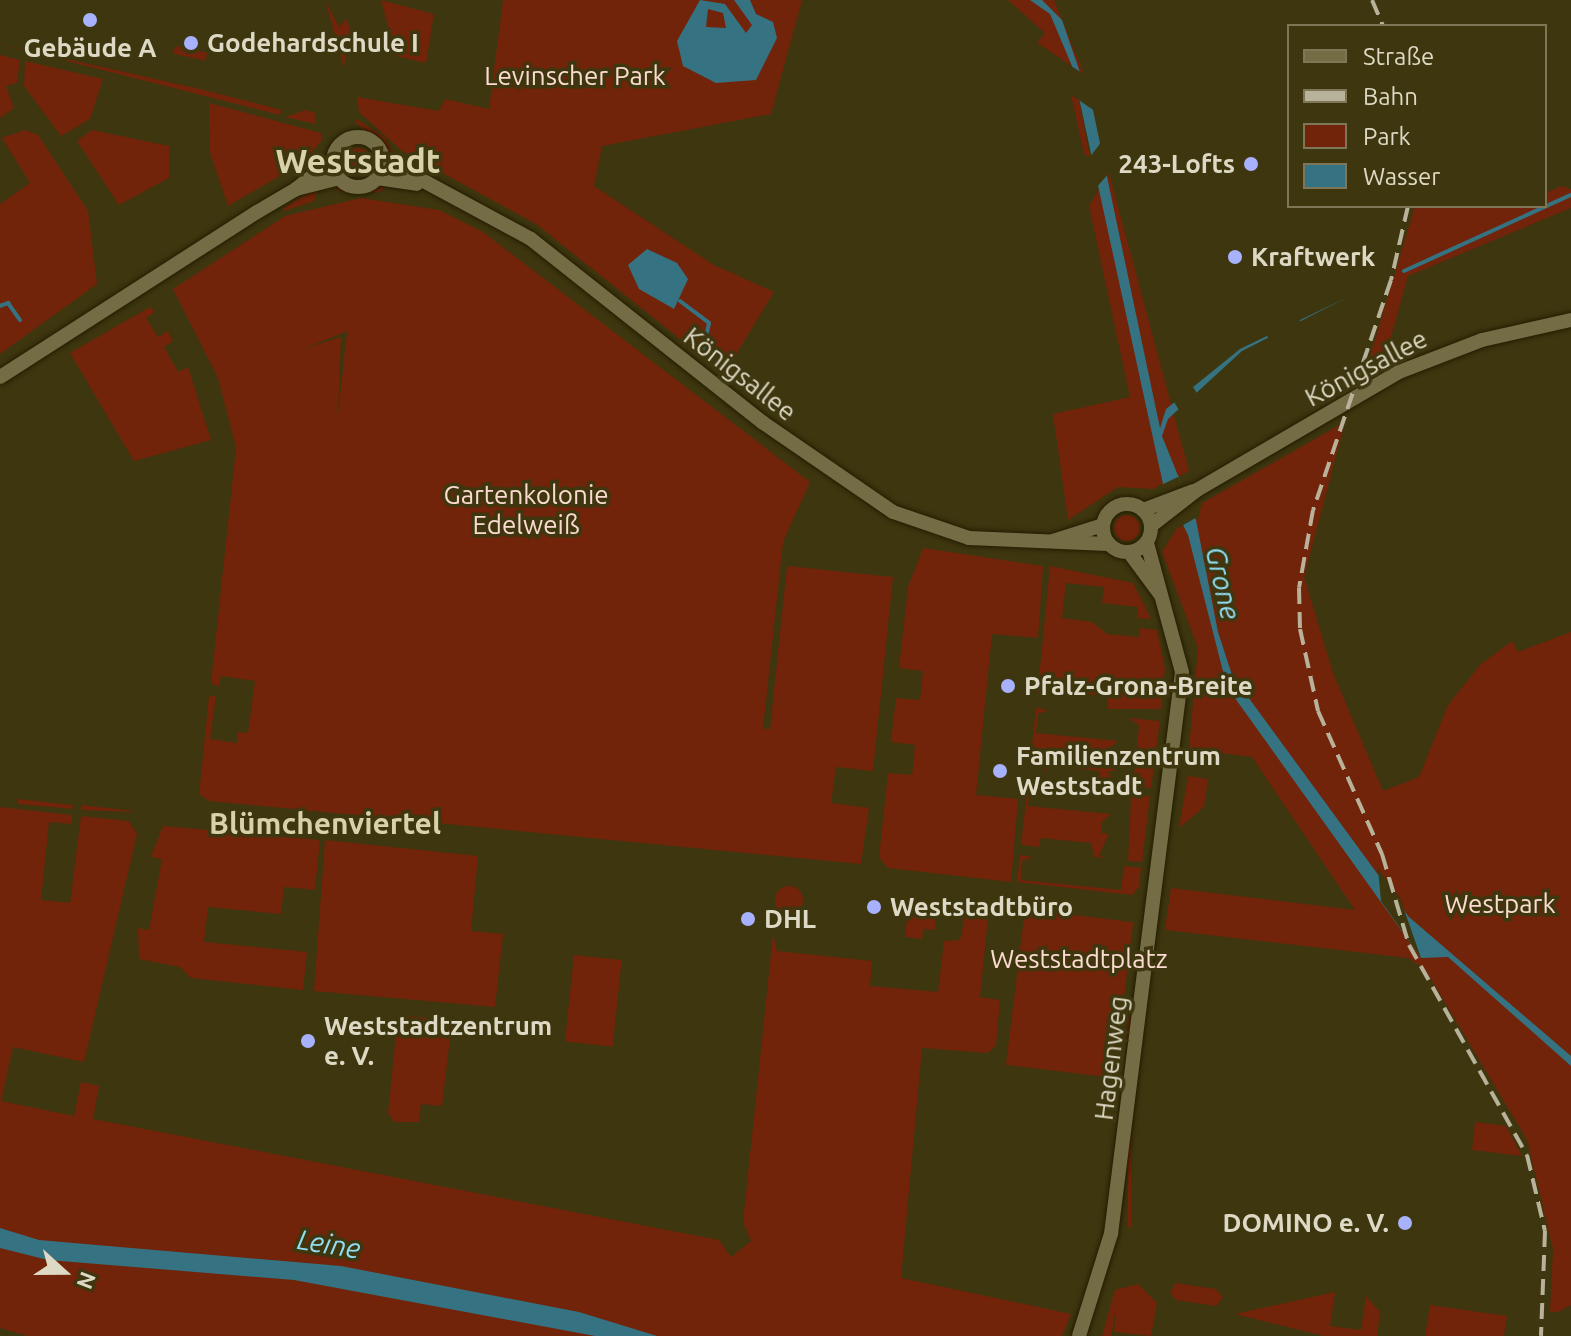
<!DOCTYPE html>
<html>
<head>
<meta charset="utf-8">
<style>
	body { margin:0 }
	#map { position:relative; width:1571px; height:1336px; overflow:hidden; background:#3d360f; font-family:Ubuntu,sans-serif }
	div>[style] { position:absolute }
	.green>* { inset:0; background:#712409; transform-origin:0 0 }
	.round { border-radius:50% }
	.water>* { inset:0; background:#357282 }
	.pier>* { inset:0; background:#3d360f; transform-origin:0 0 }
	.stream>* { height:4px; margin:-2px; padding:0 2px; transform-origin:2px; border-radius:2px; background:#357282 }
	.roads { filter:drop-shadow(0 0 2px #231d01) drop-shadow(0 0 2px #231d01) }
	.minor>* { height:14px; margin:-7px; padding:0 7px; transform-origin:7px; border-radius:7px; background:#746c45 }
	.minor>.ring { margin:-7px; padding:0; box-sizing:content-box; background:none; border:14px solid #746c45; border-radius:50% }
	.rail>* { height:4px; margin-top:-2px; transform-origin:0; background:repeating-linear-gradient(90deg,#b7b299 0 16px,transparent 0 24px) }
	.dots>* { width:22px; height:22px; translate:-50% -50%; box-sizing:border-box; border:4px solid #3d360f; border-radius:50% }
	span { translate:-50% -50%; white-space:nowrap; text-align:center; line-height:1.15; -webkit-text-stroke:7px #3d360f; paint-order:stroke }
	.poi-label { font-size:26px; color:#ddd9c4; font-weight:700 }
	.left { translate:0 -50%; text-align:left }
	.right { translate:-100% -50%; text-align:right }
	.park-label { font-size:26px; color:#fbdacf }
	.street-label { font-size:26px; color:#ddd9c4 }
	.water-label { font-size:28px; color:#91ddf2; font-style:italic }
	.quarter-label { font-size:30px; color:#d9d1a7; font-weight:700 }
	.district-label { font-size:34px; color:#d9d1a7; font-weight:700 }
	.legend { position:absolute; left:1287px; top:24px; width:260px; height:184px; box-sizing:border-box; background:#3d360f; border:2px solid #7d7757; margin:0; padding:10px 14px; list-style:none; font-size:24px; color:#ddd9c4 }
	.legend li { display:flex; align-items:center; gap:16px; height:40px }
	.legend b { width:40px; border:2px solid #7d7757 }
	.north { position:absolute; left:24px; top:1232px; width:80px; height:80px; -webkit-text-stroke:6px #3d360f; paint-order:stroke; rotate:111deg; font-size:22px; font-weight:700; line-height:32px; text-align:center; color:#ddd9c4 }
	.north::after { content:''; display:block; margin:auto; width:28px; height:36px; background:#ddd9c4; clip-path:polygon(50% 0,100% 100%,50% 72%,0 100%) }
</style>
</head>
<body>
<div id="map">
	<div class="green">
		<div style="clip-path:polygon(325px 0,339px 27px,346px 19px,352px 32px,344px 67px)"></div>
		<div style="clip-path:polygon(381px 0,434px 14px,426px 63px,396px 56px)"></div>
		<div style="clip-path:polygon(503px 0,802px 0,771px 114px,602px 146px,594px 186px,714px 265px,774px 292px,724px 374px,536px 224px,402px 151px,359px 112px,357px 97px,439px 111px,445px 99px,489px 109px)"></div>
		<div style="clip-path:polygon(1008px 0,1054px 0,1084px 74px,1037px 43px,1045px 33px)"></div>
		<div style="clip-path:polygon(0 44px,200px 89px,282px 110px,280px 115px)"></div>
		<div style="left:175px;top:46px;width:33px;height:8px;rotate:12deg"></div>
		<div style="clip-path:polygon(0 55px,20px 60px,17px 83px,6px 86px,14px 108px,0 118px)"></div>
		<div style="clip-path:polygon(25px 61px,103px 79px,90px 119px,61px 136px,24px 86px)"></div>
		<div style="clip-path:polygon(1071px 95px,1079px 100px,1090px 157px,1084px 154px)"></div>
		<div style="clip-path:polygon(209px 103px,321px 133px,321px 141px,304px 162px,228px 206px,210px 153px)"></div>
		<div style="clip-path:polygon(306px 110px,315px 113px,316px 124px,285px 117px)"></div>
		<div style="clip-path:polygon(358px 120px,385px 137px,397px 159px,354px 121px)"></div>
		<div style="clip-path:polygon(25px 130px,38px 135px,88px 211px,97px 284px,0 354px,0 204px,30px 183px,2px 138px)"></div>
		<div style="clip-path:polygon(92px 130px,169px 146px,169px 178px,119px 205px,77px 141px)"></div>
		<div class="round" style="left:344px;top:148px;width:28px;height:28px"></div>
		<div style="clip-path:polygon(1109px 173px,1189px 471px,1153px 489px,1118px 487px,1068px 520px,1053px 414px,1130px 397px,1089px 206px)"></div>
		<div style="clip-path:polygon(327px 185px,359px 191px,388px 185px,380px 192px,345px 193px)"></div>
		<div style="clip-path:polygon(1562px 186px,1571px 189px,1571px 208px,1408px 276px,1385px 358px,1366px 370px,1415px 206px,1545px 206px,1545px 193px)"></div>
		<div style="clip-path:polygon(319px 187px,314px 201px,284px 211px,283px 208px)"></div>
		<div style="clip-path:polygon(evenodd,361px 198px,439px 210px,483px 232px,810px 482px,783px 542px,763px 729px,770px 729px,787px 566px,893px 577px,873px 771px,836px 767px,831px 803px,869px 808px,861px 864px,209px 801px,199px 794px,209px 696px,216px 696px,210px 739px,237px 743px,238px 732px,248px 733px,255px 681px,221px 676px,219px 687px,211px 683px,236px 448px,218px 378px,173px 289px,285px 216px,361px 198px,348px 331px,346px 339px,338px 417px,341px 337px,303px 349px,348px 331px)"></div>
		<div style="clip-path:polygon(150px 307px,155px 312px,146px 318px,158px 337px,168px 331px,173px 341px,164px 347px,178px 372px,188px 367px,211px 440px,134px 461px,70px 353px)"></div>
		<div style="clip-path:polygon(1345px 422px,1304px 577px,1333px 673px,1383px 791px,1419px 777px,1448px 705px,1480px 665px,1512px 641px,1518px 652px,1571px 632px,1571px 1305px,1558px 1312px,1550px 1312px,1553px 1249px,1527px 1140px,1425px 969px,1408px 958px,1165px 930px,1171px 888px,1355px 910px,1252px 757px,1189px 749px,1198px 648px,1162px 552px,1177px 528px,1198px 519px,1202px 503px)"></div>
		<div class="round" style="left:1114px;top:515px;width:26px;height:26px"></div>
		<div style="clip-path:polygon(923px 548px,1043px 566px,1038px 638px,992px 634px,976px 795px,1018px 799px,1011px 882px,888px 868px,879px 857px,888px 773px,912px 775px,915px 745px,891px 742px,896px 698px,920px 700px,923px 671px,899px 668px,908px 587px)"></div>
		<div style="clip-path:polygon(1050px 566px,1133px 583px,1151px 619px,1137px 618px,1138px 607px,1102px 603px,1104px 587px,1066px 583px,1062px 618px,1092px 622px,1107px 634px,1139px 637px,1140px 628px,1157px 630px,1165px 668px,1161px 709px,1108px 709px,1107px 696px,1056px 691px,1051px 699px,1052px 683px,1041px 682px,1037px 698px)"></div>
		<div style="clip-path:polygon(1036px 708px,1049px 710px,1038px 714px,1036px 733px,1118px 741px,1110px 748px,1115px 771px,1108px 771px,1114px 785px,1101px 783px,1099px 771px,1048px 765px,1043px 774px,1044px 756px,1031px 754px)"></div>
		<div style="clip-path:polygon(1128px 718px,1160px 721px,1151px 788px,1133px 786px,1139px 725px)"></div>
		<div style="clip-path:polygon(1188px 776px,1208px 779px,1204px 807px,1179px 828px)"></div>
		<div style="clip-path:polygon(1028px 783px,1041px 784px,1030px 787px,1028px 806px,1111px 814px,1102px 822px,1101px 833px,1109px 834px,1099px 855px,1106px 858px,1094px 857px,1091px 843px,1041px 838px,1039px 847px,1021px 845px)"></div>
		<div style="clip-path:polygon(1121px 792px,1150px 796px,1142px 862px,1128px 861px,1131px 798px)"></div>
		<div style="clip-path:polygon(18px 799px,73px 805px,73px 809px,18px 804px)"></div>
		<div style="clip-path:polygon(82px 805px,132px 811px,134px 812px,81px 810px)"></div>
		<div style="clip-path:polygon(0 807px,72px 815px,72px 824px,49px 822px,41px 900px,70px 903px,81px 816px,129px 821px,137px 834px,84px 1062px,13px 1047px,1px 1101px,74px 1116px,81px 1082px,99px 1086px,93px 1119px,719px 1240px,731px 1257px,751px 1241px,743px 1222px,773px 934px,777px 951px,872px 961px,870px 986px,938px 992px,944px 941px,960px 940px,967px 906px,989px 908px,980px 997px,1000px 1000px,996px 1045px,988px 1053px,922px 1048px,901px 1278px,1071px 1314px,1062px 1336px,28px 1336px,0 1328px)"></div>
		<div style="clip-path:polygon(163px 826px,320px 840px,315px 890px,284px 887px,281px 914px,208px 907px,204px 942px,307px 952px,303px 990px,191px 978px,180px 967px,139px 959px,138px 928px,149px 930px,162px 859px,151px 857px)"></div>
		<div style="clip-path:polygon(325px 840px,478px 856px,471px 931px,503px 934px,495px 1007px,314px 991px)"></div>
		<div style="clip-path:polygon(1020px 855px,1033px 857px,1022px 861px,1021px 880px,1121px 890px,1124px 866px,1141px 868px,1139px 887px,1132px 895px,1017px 882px)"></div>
		<div class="round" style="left:775px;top:886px;width:28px;height:28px"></div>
		<div style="clip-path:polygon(909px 900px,938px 903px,935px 930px,923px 929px,922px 939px,905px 937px)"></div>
		<div style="left:1025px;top:909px;width:109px;height:157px;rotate:7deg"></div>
		<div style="left:574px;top:955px;width:48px;height:87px;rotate:6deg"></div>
		<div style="clip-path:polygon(406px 1016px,446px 1020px,451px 1030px,442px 1106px,421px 1104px,419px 1122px,394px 1122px,388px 1113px,397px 1023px)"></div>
		<div style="left:1128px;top:1017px;width:3px;height:210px"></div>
		<div style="clip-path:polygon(1475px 1122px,1506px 1126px,1522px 1156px,1472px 1150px)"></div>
		<div style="clip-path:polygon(1175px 1283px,1216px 1289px,1223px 1297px,1216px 1306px,1176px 1300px,1170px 1293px)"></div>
		<div style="clip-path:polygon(1138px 1284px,1157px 1303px,1151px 1336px,1114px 1332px,1116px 1307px,1111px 1336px,1102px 1336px,1115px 1290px)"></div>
		<div style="clip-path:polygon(1335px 1292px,1330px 1326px,1361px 1330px,1366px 1296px,1380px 1312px,1377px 1336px,1324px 1336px,1235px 1314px)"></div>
		<div style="clip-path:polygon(1430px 1305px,1507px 1316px,1504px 1336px,1425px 1336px)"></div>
	</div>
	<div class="water">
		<div style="clip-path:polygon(evenodd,700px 0,725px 4px,746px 33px,752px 25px,734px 0,750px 0,756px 14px,773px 22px,777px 38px,756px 80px,716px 83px,683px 66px,677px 41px,700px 0,708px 9px,723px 13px,726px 28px,706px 27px,708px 9px)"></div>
		<div style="clip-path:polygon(1030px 0,1042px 0,1062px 20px,1093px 110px,1160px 428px,1166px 409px,1240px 349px,1348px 297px,1242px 351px,1168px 419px,1162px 436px,1196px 520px,1218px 632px,1232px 675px,1409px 917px,1571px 1056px,1571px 1066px,1448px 957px,1421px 958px,1227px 687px,1188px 535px,1163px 484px,1072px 66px,1050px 14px)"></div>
		<div style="clip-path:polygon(647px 249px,677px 263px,688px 279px,674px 309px,639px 289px,628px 265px)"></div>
		<div style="clip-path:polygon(0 1228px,39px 1240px,341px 1266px,579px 1312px,657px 1336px,595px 1336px,294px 1280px,48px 1260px,0 1248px)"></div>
	</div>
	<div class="pier">
		<div style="clip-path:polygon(1066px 63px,1084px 74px,1095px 111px,1074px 97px)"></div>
		<div style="clip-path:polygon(1102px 141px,1109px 173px,1096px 188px,1090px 157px)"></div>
		<div style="clip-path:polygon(1297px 317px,1304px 326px,1270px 341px,1265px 332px)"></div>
		<div style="left:1193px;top:387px;width:13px;height:24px;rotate:58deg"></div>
		<div style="clip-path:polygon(1178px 477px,1199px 516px,1178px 528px,1159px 486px)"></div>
		<div style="clip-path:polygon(1378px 868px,1400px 898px,1421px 958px,1381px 901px)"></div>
	</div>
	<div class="stream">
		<div style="left:1404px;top:271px;width:183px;rotate:-24.5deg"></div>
		<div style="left:680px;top:301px;width:36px;rotate:37deg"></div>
		<div style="left:709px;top:323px;width:30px;rotate:102deg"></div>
		<div style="left:0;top:306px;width:9px;rotate:-21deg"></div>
		<div style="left:8px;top:303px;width:21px;rotate:55deg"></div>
	</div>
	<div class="roads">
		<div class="minor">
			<div class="ring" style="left:333px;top:137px;width:36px;height:36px"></div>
			<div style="left:383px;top:159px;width:168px;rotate:28.4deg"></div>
			<div style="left:531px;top:239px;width:295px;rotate:38.4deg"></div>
			<div style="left:762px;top:422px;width:159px;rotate:34.5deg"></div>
			<div style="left:893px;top:512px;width:80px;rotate:18.9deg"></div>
			<div style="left:969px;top:538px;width:139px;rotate:2.5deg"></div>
			<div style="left:377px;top:178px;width:40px;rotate:8.5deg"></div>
			<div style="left:296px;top:189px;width:48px;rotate:-38.3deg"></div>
			<div style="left:0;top:377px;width:305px;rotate:-32.7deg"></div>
			<div style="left:257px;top:212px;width:45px;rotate:-30.5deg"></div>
			<div style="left:296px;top:189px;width:44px;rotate:-14.3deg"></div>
			<div class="ring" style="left:1103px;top:504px;width:34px;height:34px"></div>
			<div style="left:1143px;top:510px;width:53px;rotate:-20.8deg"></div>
			<div style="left:1152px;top:525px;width:57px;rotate:-37.9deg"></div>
			<div style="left:1197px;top:490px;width:234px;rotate:-30.3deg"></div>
			<div style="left:1399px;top:372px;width:89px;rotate:-21.1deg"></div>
			<div style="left:1482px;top:340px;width:91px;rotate:-12.7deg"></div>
			<div style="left:1053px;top:541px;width:52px;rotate:-17.7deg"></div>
			<div style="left:1129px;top:552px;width:52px;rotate:53.6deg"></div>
			<div style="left:1079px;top:1336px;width:107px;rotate:-72.6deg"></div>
			<div style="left:1111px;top:1234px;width:566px;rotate:-82.8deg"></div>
			<div style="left:1182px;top:672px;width:134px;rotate:-105.2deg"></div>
		</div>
	</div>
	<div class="rail">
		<div style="left:1372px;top:0;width:28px;rotate:67deg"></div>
		<div style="left:1408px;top:206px;width:76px;rotate:102.9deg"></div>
		<div style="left:1391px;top:280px;width:243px;rotate:108.7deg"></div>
		<div style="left:1313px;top:510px;width:79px;rotate:100.2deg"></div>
		<div style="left:1299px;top:588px;width:41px;rotate:88.6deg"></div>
		<div style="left:1300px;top:629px;width:84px;rotate:77.6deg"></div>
		<div style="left:1318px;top:711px;width:157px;rotate:65.9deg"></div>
		<div style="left:1382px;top:854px;width:95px;rotate:73.5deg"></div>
		<div style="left:1409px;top:945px;width:241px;rotate:60.7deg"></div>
		<div style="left:1527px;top:1155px;width:78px;rotate:76.7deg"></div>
		<div style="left:1545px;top:1231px;width:105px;rotate:92.2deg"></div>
	</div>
	<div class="dots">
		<div style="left:90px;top:20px;background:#a7b1fc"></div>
		<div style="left:191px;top:43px;background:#a7b1fc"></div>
		<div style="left:1251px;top:164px;background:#a7b1fc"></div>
		<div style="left:1235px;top:257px;background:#a7b1fc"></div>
		<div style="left:1008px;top:686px;background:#a7b1fc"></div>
		<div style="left:1000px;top:771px;background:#a7b1fc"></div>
		<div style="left:874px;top:907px;background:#a7b1fc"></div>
		<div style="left:748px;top:919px;background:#a7b1fc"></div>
		<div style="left:308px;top:1041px;background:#a7b1fc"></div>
		<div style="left:1405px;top:1223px;background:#a7b1fc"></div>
	</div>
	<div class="poi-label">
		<span class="left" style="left:207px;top:43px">Godehardschule I</span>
		<span style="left:90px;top:48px">Gebäude A</span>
		<span class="right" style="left:1235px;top:164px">243-Lofts</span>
		<span class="left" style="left:1251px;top:257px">Kraftwerk</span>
		<span class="left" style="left:1024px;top:686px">Pfalz-Grona-Breite</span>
		<span class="left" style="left:1016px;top:771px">Familienzentrum<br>Weststadt</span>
		<span class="left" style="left:890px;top:907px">Weststadtbüro</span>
		<span class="left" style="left:764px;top:919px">DHL</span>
		<span class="left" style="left:324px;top:1041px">Weststadtzentrum<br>e. V.</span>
		<span class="right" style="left:1389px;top:1223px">DOMINO e. V.</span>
	</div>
	<div class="park-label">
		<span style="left:575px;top:76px">Levinscher Park</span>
		<span style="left:526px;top:510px">Gartenkolonie<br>Edelweiß</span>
		<span style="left:1500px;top:904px">Westpark</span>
		<span style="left:1079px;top:959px">Weststadtplatz</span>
	</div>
	<div class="street-label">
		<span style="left:1366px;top:368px;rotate:-28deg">Königsallee</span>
		<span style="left:740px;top:374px;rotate:38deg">Königsallee</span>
		<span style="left:1111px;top:1058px;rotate:-83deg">Hagenweg</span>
	</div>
	<div class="water-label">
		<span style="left:1223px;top:583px;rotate:77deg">Grone</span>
		<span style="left:329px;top:1244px;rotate:9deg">Leine</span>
	</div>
	<div class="quarter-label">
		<span style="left:325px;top:823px">Blümchenviertel</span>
	</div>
	<div class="district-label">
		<span style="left:358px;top:161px">Weststadt</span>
	</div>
	<ul class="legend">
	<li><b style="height:10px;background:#746c45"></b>Straße</li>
	<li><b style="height:10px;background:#b7b299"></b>Bahn</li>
	<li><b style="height:22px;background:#712409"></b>Park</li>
	<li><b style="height:22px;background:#357282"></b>Wasser</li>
	</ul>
	<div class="north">N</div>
</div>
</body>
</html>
